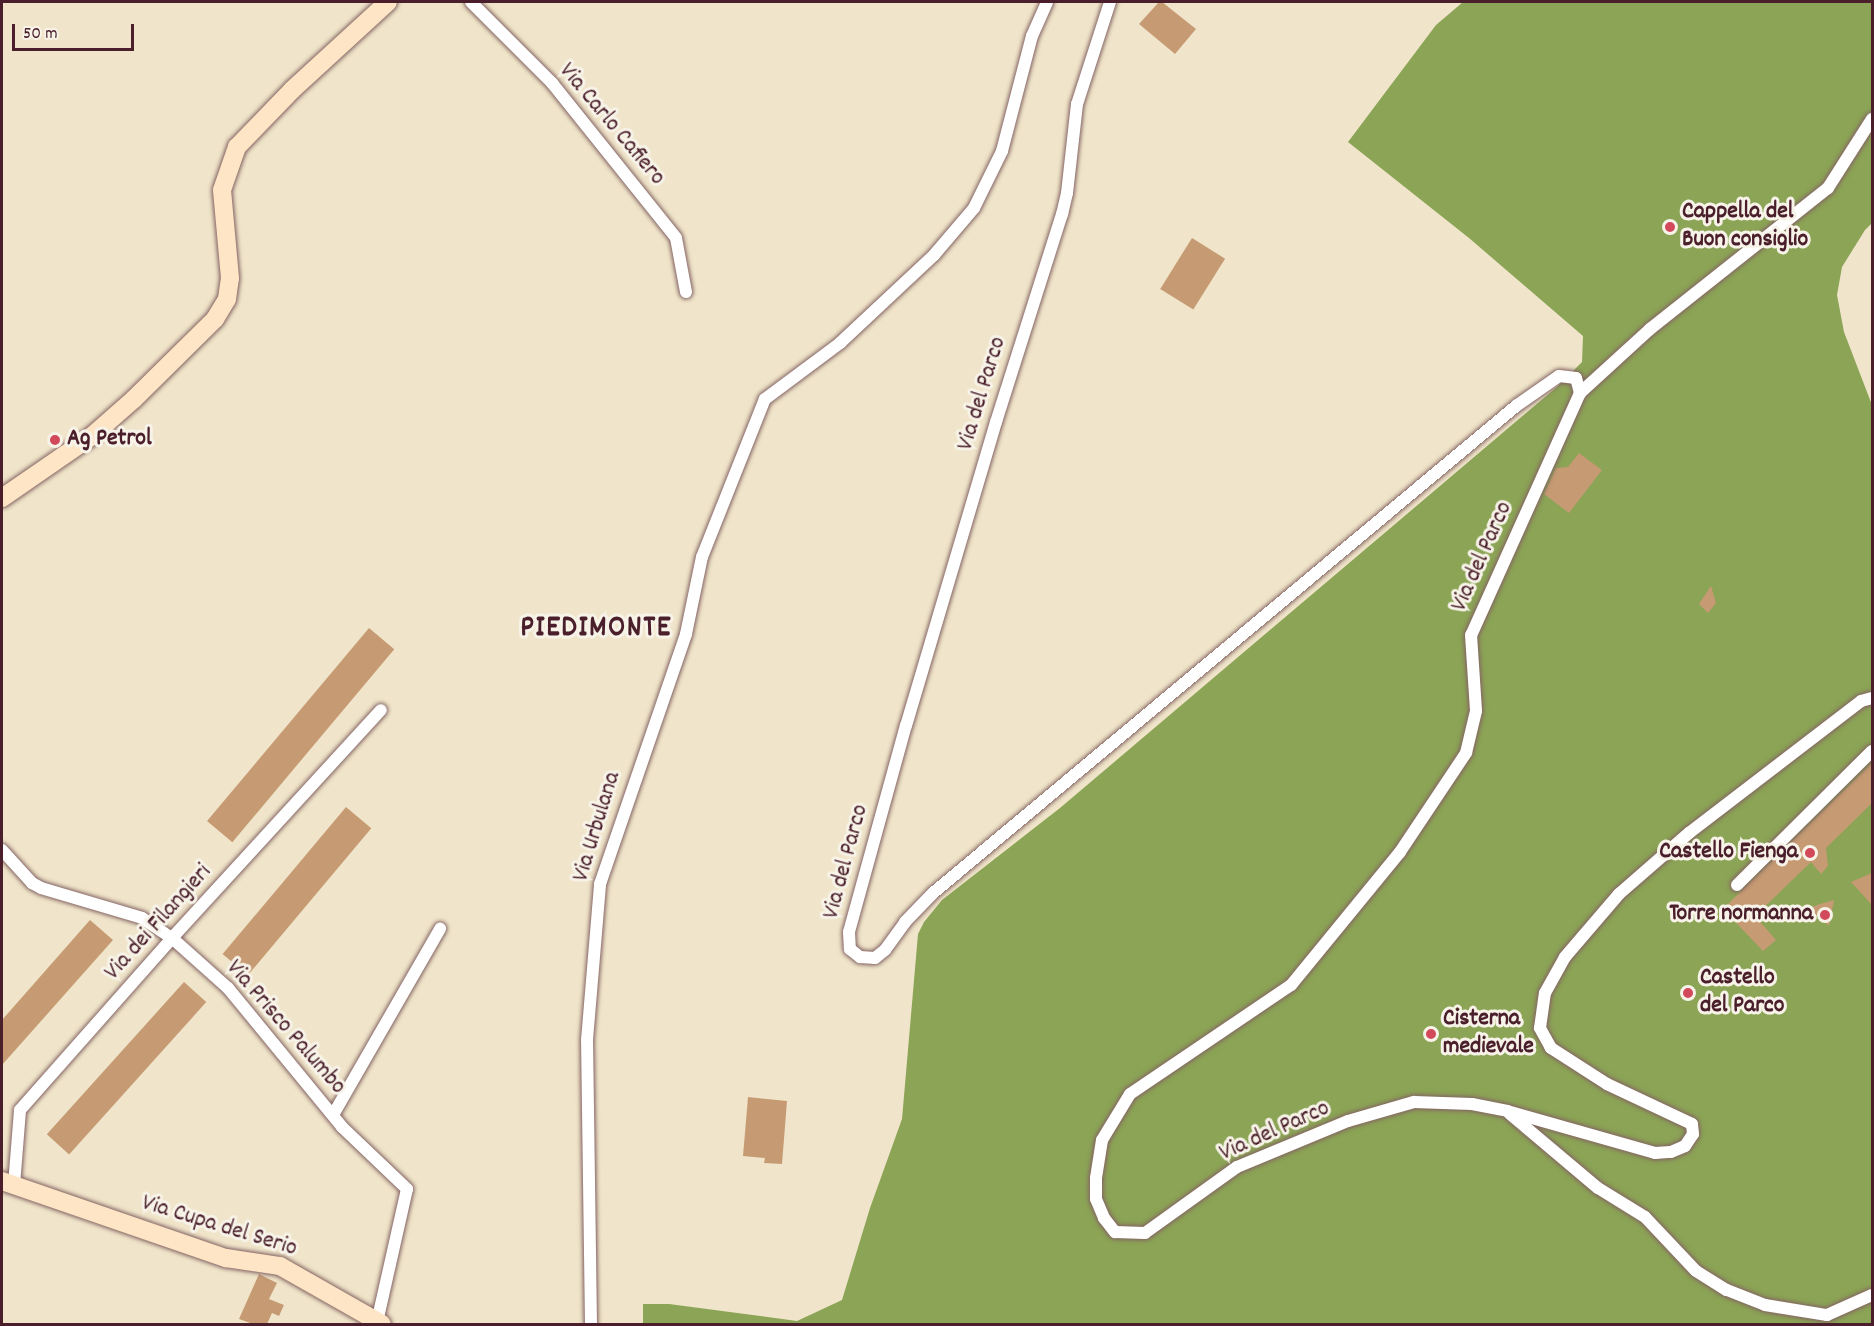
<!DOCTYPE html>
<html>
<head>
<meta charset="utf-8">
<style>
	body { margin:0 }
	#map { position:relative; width:1874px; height:1326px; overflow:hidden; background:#f0e5ca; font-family:Dekko,sans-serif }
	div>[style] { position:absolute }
	.forest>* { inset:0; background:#8ba455 }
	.building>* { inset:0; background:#c69b73; transform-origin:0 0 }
	.roads { filter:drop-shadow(0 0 2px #846463) drop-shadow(0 0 2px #846463) }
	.street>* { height:12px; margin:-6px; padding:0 6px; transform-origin:6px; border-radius:6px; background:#fff }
	.secondary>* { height:18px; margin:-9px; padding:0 9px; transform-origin:9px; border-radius:9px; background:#fde5c5 }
	.dots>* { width:16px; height:16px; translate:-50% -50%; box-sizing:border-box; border:3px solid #f7f3e8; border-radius:50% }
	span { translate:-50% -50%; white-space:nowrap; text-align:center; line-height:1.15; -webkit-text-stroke:6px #f7f3e8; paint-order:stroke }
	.street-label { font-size:24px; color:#4a1f2b }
	.poi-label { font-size:24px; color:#4a1f2b; font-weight:700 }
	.left { translate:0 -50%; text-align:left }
	.right { translate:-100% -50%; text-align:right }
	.district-label { font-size:30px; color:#4a1f2b; font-weight:700; letter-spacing:1.5px }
	.frame { position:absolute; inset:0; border:3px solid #4a1f2b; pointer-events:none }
	.scale { position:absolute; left:12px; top:24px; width:122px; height:27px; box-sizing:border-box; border:3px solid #4a1f2b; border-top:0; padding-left:8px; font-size:18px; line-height:21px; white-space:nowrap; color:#4a1f2b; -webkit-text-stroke:4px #f7f3e8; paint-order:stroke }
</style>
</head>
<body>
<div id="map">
	<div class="forest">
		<div style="clip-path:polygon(1463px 2px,1872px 2px,1872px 223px,1865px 230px,1842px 267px,1837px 295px,1844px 332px,1872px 405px,1872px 1324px,643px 1324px,643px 1304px,669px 1304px,797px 1321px,842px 1300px,870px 1208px,902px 1119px,918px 934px,924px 922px,942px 900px,1060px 808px,1558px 386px,1582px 362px,1583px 336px,1469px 238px,1348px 142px,1436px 25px)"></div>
	</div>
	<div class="building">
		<div style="clip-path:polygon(1159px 2px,1162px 2px,1196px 29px,1175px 54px,1139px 24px)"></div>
		<div style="left:1192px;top:238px;width:39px;height:60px;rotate:32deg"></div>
		<div style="clip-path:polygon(1579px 453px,1602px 470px,1569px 513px,1544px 494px,1556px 468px,1568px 467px)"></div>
		<div style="clip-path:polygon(1711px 586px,1716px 603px,1708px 613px,1699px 604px)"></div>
		<div style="left:369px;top:628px;width:33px;height:252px;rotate:40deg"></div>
		<div style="clip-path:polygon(1872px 763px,1872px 803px,1826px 848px,1828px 866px,1821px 874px,1811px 862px,1755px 916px,1776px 940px,1763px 951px,1723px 909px)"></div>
		<div style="left:346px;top:807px;width:33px;height:192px;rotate:40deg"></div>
		<div style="clip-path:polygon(1872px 873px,1872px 905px,1851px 882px)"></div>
		<div style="clip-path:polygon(1834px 900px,1829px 926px,1809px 908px,1820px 904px)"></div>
		<div style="clip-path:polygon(90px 920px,113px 940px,2px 1065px,2px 1020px)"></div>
		<div style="left:184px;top:982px;width:30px;height:205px;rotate:42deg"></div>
		<div style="clip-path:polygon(748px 1097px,787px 1101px,782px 1164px,764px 1163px,765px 1158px,743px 1156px)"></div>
		<div style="clip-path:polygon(259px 1274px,277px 1283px,269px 1299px,284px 1305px,279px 1316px,272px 1313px,267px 1324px,253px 1324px,239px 1319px)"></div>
	</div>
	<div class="roads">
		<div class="street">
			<div style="left:471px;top:2px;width:115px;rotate:45deg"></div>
			<div style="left:552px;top:83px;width:198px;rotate:51.3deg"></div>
			<div style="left:676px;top:238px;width:55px;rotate:79.5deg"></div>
			<div style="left:1110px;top:2px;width:107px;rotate:107.9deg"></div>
			<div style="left:1077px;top:104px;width:90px;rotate:96.4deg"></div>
			<div style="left:1067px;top:193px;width:22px;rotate:103deg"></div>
			<div style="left:1062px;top:214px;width:218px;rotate:107.6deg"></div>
			<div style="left:996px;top:422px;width:316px;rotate:106.5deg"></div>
			<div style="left:906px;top:725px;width:215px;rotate:105.4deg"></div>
			<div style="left:849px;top:932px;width:17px;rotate:87deg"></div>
			<div style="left:850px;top:949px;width:13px;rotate:39deg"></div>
			<div style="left:860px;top:957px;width:15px;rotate:4deg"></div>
			<div style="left:875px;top:958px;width:13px;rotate:-39deg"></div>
			<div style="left:885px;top:950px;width:34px;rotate:-54deg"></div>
			<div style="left:905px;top:922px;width:40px;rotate:-46deg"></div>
			<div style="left:933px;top:893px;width:760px;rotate:-39.87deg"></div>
			<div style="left:1516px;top:406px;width:52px;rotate:-34.9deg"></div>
			<div style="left:1559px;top:376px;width:17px;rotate:7deg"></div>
			<div style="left:1576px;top:378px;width:16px;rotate:75deg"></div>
			<div style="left:1580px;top:393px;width:265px;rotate:114.2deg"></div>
			<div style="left:1471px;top:635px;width:76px;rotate:86.2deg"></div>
			<div style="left:1476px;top:711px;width:43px;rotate:103.4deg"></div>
			<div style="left:1466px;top:753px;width:119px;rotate:123.7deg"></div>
			<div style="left:1400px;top:852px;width:172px;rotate:129.3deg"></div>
			<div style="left:1291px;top:985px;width:194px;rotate:145.9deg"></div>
			<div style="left:1130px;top:1094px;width:54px;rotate:121.3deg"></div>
			<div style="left:1102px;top:1140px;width:38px;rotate:99deg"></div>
			<div style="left:1096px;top:1178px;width:21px;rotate:90deg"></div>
			<div style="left:1096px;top:1199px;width:21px;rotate:67deg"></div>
			<div style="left:1104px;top:1218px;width:18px;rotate:52deg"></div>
			<div style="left:1115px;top:1232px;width:30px;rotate:2deg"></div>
			<div style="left:1145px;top:1233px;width:113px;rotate:-35.7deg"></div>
			<div style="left:1237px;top:1167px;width:120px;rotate:-22.5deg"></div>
			<div style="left:1348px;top:1121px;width:69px;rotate:-16.1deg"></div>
			<div style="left:1414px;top:1102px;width:58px;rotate:2deg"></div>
			<div style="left:1472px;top:1104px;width:36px;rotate:11deg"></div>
			<div style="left:1507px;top:1111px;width:154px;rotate:15.8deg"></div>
			<div style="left:1655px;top:1153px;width:16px;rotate:-4deg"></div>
			<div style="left:1671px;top:1152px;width:15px;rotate:-23deg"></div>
			<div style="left:1685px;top:1146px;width:14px;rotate:-56deg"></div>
			<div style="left:1693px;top:1134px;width:10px;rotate:-96deg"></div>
			<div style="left:1692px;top:1124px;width:94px;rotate:-154.8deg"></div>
			<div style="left:1607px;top:1084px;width:67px;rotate:-147.3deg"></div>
			<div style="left:1551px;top:1048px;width:23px;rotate:-119deg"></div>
			<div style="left:1540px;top:1028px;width:35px;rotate:-82deg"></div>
			<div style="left:1545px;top:993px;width:41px;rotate:-60.9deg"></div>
			<div style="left:1565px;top:957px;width:83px;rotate:-49.4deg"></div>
			<div style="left:1619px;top:894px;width:93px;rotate:-41.1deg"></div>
			<div style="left:1689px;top:833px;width:217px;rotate:-37.5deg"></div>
			<div style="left:1861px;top:701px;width:11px;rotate:-15deg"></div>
			<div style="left:1580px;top:393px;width:95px;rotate:-42.4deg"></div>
			<div style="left:1650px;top:329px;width:227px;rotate:-38.4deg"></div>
			<div style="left:1828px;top:188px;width:82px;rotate:-57.5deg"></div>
			<div style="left:2px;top:850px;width:45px;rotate:47.7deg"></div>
			<div style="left:32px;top:883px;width:10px;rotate:29deg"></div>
			<div style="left:41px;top:888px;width:105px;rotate:16.5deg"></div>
			<div style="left:142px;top:918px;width:36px;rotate:34deg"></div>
			<div style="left:172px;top:938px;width:75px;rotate:41.8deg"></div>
			<div style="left:228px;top:988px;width:180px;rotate:50.6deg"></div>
			<div style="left:342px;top:1127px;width:90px;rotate:43.6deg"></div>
			<div style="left:407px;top:1189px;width:136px;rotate:102.7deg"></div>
			<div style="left:1737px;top:885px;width:190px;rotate:-44.8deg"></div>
			<div style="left:1510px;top:1114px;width:115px;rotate:40.1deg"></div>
			<div style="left:1598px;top:1188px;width:55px;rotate:31.7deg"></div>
			<div style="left:1645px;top:1217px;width:74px;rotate:46.6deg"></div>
			<div style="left:1696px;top:1271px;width:36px;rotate:32deg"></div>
			<div style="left:1727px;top:1290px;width:41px;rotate:21.5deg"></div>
			<div style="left:1765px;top:1305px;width:63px;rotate:9.2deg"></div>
			<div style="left:1827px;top:1315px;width:49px;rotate:-24deg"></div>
			<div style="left:333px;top:1115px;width:215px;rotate:-60.1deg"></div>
			<div style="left:14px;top:1185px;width:75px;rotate:-85.4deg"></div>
			<div style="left:20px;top:1110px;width:230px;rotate:-48.5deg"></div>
			<div style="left:172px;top:938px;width:309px;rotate:-47.5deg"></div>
			<div style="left:591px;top:1324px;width:284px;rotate:-90.8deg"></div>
			<div style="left:587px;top:1040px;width:157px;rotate:-85.2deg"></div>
			<div style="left:600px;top:884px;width:264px;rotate:-71deg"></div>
			<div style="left:686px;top:634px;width:79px;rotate:-78.3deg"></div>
			<div style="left:702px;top:557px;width:170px;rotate:-68.3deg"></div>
			<div style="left:765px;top:399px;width:94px;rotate:-36.7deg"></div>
			<div style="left:840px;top:343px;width:129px;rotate:-43.1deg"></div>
			<div style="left:934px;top:255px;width:62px;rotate:-49.6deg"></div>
			<div style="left:974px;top:208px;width:64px;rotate:-63.8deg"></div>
			<div style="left:1002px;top:151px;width:119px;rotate:-75.4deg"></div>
			<div style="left:1032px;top:36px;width:37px;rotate:-66deg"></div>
		</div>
		<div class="secondary">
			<div style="left:2px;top:498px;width:109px;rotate:-34.6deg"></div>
			<div style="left:92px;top:436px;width:56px;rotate:-41.4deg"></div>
			<div style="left:134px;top:399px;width:114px;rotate:-44.6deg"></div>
			<div style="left:215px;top:319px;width:23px;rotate:-59deg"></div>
			<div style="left:227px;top:299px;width:21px;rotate:-82deg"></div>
			<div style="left:230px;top:278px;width:88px;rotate:-95.2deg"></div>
			<div style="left:222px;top:190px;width:46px;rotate:-70.8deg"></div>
			<div style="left:237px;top:147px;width:79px;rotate:-46deg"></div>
			<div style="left:292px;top:90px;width:130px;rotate:-42.5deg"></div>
			<div style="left:2px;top:1181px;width:237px;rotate:19deg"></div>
			<div style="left:226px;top:1258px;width:55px;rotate:8.4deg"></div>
			<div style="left:280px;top:1266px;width:117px;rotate:29.6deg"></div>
		</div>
	</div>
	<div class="dots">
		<div style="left:1670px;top:227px;background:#d1495b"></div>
		<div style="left:55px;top:440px;background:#d1495b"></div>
		<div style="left:1810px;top:853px;background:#d1495b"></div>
		<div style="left:1825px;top:915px;background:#d1495b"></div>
		<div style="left:1688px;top:993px;background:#d1495b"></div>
		<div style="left:1431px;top:1034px;background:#d1495b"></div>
	</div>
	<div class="street-label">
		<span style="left:611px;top:125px;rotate:50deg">Via Carlo Cafiero</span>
		<span style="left:983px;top:394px;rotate:-73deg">Via del Parco</span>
		<span style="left:1483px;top:557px;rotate:-66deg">Via del Parco</span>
		<span style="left:598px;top:827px;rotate:-73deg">Via Urbulana</span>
		<span style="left:847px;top:862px;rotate:-75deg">Via del Parco</span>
		<span style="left:159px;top:923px;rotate:-48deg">Via dei Filangieri</span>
		<span style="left:285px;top:1028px;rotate:49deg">Via Prisco Palumbo</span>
		<span style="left:1275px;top:1132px;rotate:-24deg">Via del Parco</span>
		<span style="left:219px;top:1227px;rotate:17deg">Via Cupa del Serio</span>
	</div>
	<div class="poi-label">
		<span class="left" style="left:1682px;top:227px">Cappella del<br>Buon consiglio</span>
		<span class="left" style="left:67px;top:440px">Ag Petrol</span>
		<span class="right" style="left:1798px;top:853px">Castello Fienga</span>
		<span class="right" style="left:1813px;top:915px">Torre normanna</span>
		<span class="left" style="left:1700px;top:993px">Castello<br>del Parco</span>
		<span class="left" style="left:1443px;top:1034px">Cisterna<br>medievale</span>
	</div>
	<div class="district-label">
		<span style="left:596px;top:630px">PIEDIMONTE</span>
	</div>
	<div class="frame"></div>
	<div class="scale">50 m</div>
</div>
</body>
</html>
